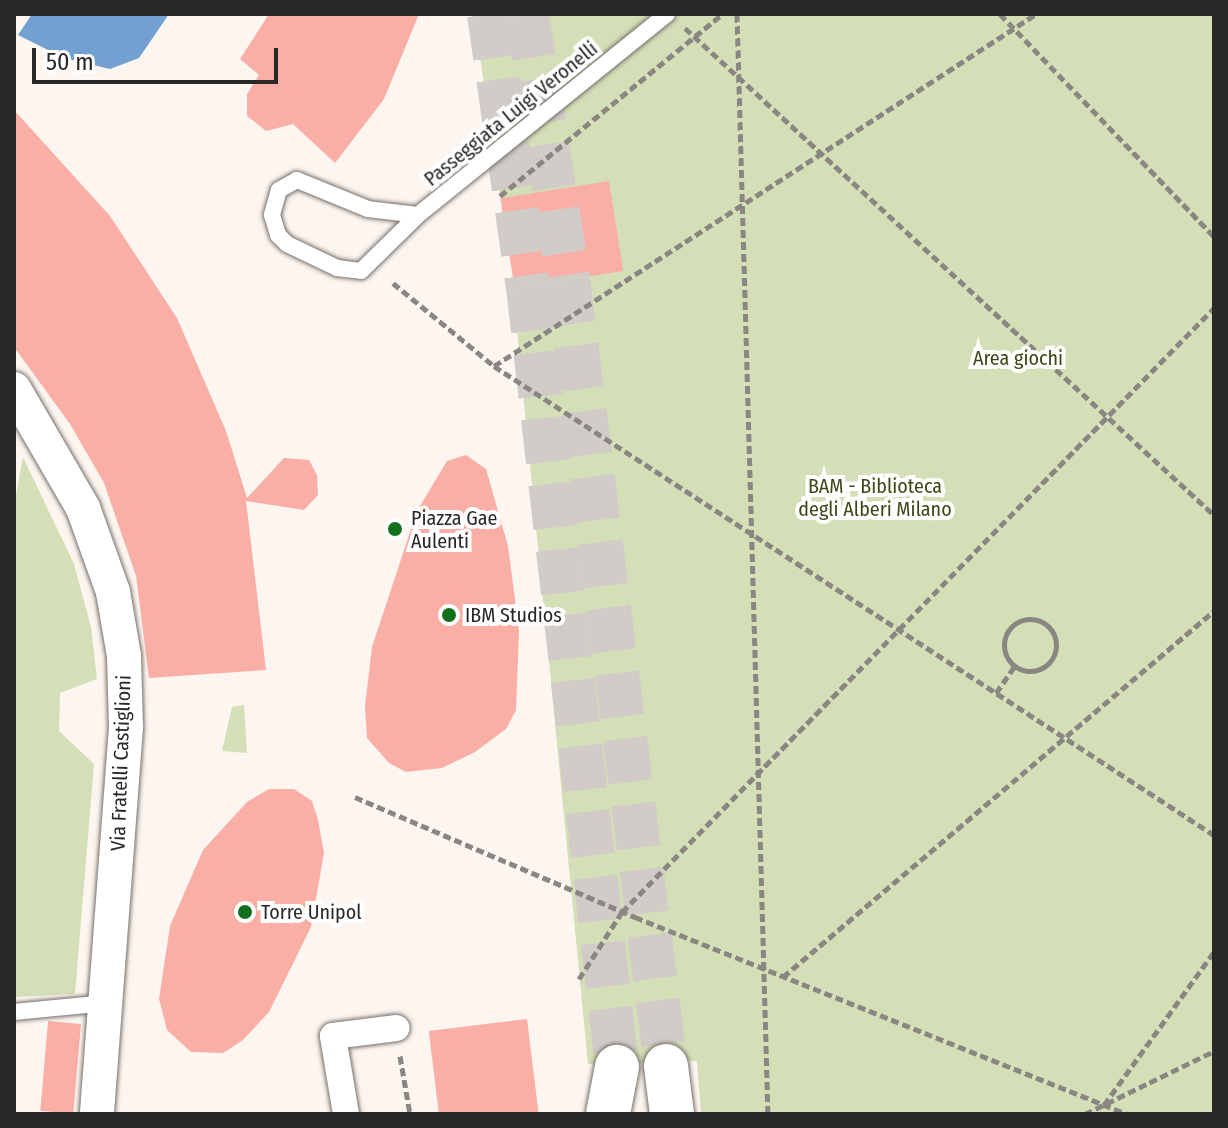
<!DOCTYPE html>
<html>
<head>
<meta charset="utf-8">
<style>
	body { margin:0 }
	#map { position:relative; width:1228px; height:1128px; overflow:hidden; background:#fcf5f0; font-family:"Fira Sans Condensed",sans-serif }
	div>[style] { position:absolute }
	.green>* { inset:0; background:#d4dfb7 }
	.water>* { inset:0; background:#71a0d1 }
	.building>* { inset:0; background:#f9afa5; transform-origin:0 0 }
	.secondary-tunnel>* { height:44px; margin-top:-22px; transform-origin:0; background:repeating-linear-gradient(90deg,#d2ccc8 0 44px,transparent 0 66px) }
	.path>* { height:5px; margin-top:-2.5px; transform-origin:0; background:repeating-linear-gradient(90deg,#8a8682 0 8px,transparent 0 12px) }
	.path>.ring { margin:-2.5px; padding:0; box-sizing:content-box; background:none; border:5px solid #8a8682; border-radius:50% }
	.roads { filter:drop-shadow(0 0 2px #76706b) drop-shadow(0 0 2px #76706b) }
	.service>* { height:16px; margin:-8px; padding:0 8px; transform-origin:8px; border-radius:8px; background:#fff }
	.pedestrian>* { height:26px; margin:-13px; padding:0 13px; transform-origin:13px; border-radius:13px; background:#fff }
	.minor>* { height:34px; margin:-17px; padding:0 17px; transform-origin:17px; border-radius:17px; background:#fff }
	.secondary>* { height:44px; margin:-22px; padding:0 22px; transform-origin:22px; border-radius:22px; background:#fff }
	.dots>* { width:22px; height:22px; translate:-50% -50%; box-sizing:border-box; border:4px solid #fff; border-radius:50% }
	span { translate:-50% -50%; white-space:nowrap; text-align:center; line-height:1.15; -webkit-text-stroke:8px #fff; paint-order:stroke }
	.street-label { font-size:20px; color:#2a2826 }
	.park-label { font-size:20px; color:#3d4717 }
	.poi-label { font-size:20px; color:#2a2826 }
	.left { translate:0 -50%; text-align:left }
	.frame { position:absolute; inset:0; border:16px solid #2a2826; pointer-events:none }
	.scale { position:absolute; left:32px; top:48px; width:246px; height:36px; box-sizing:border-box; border:4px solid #2a2826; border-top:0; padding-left:10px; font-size:24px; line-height:28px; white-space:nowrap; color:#2a2826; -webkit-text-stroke:6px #fff; paint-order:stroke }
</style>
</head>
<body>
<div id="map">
	<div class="green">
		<div style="clip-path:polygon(474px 14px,1214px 14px,1214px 1114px,701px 1114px,697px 1061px,588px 1064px,513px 289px,568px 280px,500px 196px)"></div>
		<div style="clip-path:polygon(23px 457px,74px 564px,91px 627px,97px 679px,60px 693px,59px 731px,94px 764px,75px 994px,14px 997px,14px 506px)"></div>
		<div style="clip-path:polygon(244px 705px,247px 753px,222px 751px,232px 707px)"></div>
	</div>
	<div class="water">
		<div style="clip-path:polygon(32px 14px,169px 14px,139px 58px,110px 69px,64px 58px,18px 35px)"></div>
	</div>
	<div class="building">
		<div style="clip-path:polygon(269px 14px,419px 14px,384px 99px,335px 163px,293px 124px,266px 131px,247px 116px,247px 94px,259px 75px,240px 59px)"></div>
		<div style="clip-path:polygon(14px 110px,110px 216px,177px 318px,226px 431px,247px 498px,284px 458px,309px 460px,317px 475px,318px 495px,304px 510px,246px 501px,266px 670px,149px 678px,136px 576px,104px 483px,70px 424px,14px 347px)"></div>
		<div style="left:609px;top:181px;width:91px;height:110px;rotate:81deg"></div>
		<div style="clip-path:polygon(466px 455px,486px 469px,508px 546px,519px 630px,516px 710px,506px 729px,475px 752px,442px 768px,406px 772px,389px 763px,367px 738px,365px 706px,372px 647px,417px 511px,447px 461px)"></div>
		<div style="clip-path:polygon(269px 789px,294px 789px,312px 801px,318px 820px,324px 853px,311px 927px,269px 1012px,243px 1040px,223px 1053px,191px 1052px,167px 1030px,159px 999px,170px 926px,203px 850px,247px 802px)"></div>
		<div style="left:527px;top:1019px;width:96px;height:99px;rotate:83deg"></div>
		<div style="left:81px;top:1024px;width:90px;height:33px;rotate:95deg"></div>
	</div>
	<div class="secondary-tunnel">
		<div style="left:489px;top:14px;width:276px;rotate:81.9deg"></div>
		<div style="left:528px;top:287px;width:785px;rotate:83.49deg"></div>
		<div style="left:527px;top:14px;width:269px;rotate:81.2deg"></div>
		<div style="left:568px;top:280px;width:792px;rotate:82.89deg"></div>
	</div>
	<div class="path">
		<div style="left:737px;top:14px;width:1100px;rotate:88.39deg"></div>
		<div style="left:1000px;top:14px;width:308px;rotate:46.1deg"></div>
		<div style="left:685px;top:28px;width:719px;rotate:42.63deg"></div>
		<div style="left:500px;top:196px;width:287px;rotate:-39.3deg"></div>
		<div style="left:393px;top:283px;width:131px;rotate:39.4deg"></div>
		<div style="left:494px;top:366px;width:859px;rotate:33.08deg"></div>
		<div style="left:494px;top:366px;width:646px;rotate:-33deg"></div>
		<div class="ring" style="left:1004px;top:619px;width:47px;height:47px"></div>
		<div style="left:996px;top:693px;width:32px;rotate:-55deg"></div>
		<div style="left:355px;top:797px;width:305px;rotate:23.2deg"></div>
		<div style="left:635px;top:917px;width:530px;rotate:21.82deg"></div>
		<div style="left:783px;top:977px;width:565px;rotate:-40.34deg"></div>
		<div style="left:579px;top:979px;width:80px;rotate:-57.3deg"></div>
		<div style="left:622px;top:912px;width:846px;rotate:-45.57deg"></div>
		<div style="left:400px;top:1056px;width:59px;rotate:80.2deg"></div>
		<div style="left:1104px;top:1105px;width:188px;rotate:-54.3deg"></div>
		<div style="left:1085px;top:1114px;width:144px;rotate:-26deg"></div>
	</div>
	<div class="roads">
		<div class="service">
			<div style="left:418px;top:215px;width:50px;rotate:-173.2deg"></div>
			<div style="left:368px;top:209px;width:77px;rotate:-157.8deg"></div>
			<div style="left:297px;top:180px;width:21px;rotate:151deg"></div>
			<div style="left:279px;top:190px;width:26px;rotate:106deg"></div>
			<div style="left:272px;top:215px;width:21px;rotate:73deg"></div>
			<div style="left:278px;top:235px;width:13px;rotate:45deg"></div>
			<div style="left:287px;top:244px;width:55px;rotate:25.6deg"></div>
			<div style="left:337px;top:268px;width:24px;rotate:7deg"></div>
			<div style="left:361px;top:271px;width:80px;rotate:-44.5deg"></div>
			<div style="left:418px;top:215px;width:320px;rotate:-38.9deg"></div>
			<div style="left:14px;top:1012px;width:93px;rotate:-5.5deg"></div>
		</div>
		<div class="pedestrian">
			<div style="left:346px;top:1114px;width:79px;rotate:-99.5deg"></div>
			<div style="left:333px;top:1036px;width:64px;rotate:-7.2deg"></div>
		</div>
		<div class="minor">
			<div style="left:14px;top:389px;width:138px;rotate:59.9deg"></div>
			<div style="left:83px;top:508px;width:89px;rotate:70.3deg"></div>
			<div style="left:113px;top:592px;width:65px;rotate:80.2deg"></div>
			<div style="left:124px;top:656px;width:71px;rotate:88.4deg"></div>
			<div style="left:126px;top:727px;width:388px;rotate:94.3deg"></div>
		</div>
		<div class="secondary">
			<div style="left:666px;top:1066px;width:48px;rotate:82.9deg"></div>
			<div style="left:608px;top:1114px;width:48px;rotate:-79.2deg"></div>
		</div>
	</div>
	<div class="dots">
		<div style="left:395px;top:529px;background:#14701c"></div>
		<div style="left:449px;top:615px;background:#14701c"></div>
		<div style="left:245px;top:912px;background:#14701c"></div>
	</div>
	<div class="street-label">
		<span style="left:511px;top:114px;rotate:-39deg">Passeggiata Luigi Veronelli</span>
		<span style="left:121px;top:763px;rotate:-88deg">Via Fratelli Castiglioni</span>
	</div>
	<div class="park-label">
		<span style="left:1018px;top:358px">Area giochi</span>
		<span style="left:875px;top:498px">BAM - Biblioteca<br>degli Alberi Milano</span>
	</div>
	<div class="poi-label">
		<span class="left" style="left:411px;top:530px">Piazza Gae<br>Aulenti</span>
		<span class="left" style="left:465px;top:615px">IBM Studios</span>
		<span class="left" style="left:261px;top:912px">Torre Unipol</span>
	</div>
	<div class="frame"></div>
	<div class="scale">50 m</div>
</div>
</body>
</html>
